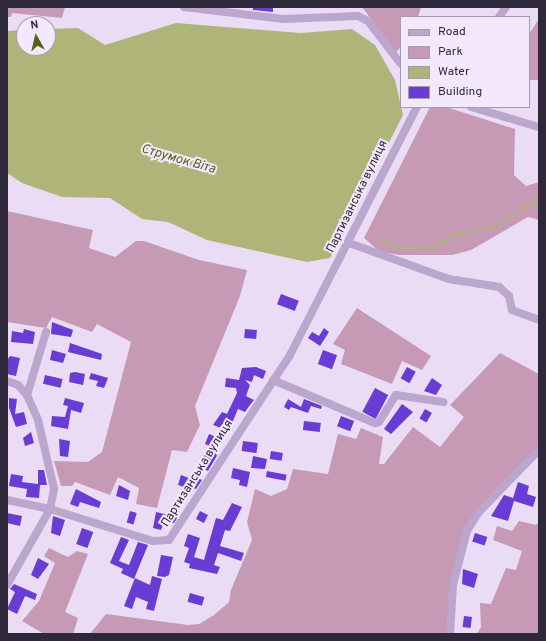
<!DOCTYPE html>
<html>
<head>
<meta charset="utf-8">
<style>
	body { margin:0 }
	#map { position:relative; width:546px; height:641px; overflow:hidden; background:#eadcf5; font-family:Overpass,sans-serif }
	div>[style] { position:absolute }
	.green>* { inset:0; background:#c69ab5 }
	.water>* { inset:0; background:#afb578 }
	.stream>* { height:2px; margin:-1px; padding:0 1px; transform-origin:1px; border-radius:1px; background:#afb578 }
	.building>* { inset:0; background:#693cd3; transform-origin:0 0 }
	.minor>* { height:8px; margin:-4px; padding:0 4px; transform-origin:4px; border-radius:4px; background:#bba6ce }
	span { translate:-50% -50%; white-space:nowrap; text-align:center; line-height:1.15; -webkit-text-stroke:4px #f4e9fc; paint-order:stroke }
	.street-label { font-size:12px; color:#2e283a }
	.water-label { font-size:13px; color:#586018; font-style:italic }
	.frame { position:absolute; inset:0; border:8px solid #2e283a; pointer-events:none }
	.legend { position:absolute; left:400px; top:16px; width:130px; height:92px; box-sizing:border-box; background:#f4e9fc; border:1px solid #a59cae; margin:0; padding:5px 7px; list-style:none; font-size:12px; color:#2e283a }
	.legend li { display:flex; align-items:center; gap:8px; height:20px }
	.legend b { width:20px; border:1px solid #a59cae }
	.north { position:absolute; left:16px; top:16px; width:40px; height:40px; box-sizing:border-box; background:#f4e9fc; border:1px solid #a59cae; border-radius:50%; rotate:352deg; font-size:11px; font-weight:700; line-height:16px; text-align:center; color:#2e283a }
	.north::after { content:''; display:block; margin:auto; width:14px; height:18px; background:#586018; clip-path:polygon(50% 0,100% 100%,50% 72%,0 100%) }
</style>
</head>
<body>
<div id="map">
	<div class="green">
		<div style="clip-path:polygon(7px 7px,65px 7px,62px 18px,12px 13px,11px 17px,7px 17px)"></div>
		<div style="clip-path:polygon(362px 7px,421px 7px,418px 17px,401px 17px,401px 47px,396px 52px)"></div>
		<div style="clip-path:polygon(539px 19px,539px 80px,529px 80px,529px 34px)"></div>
		<div style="clip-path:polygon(430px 107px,446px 107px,515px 129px,514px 175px,526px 186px,539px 182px,539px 220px,528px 217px,471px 250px,452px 255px,399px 255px,379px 251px,364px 238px)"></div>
		<div style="clip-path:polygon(7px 211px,93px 230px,89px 248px,115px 257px,136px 241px,144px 241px,199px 260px,247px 270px,240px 296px,195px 406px,200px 425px,187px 452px,172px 450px,157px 508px,136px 504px,139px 488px,118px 477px,110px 495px,75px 482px,72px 486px,61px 486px,54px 461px,88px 462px,102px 452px,131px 342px,97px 324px,92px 332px,52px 317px,46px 328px,7px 322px)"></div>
		<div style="clip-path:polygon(357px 308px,431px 356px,422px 370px,402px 361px,392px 384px,341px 364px,345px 350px,333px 344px)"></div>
		<div style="clip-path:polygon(500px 353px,539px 374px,539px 450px,479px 512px,456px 568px,450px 634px,90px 634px,106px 614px,188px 625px,199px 624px,214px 615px,229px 602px,231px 590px,252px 540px,247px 522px,255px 489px,271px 496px,287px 489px,293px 469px,328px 474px,338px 434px,356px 439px,361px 428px,383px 437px,379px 464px,384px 464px,413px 427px,440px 447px,464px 417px,450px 405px)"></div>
		<div style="clip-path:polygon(519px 521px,536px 525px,539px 522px,539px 634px,477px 634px,481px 627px,480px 603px,491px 604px,506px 568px,516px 570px,522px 551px,493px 540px,497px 526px,512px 531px)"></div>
		<div style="clip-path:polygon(49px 548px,68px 557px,77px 551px,88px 554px,65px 612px,78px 618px,73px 634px,44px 634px,22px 621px,39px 601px,55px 563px,44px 556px)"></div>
	</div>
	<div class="water">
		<div style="clip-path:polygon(176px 23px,301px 33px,352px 29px,375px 45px,395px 80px,403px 115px,330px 258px,307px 262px,207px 240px,168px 222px,142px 219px,110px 198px,62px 197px,22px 183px,7px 173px,7px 31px,24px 30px,24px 48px,48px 48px,48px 29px,78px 28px,105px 45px)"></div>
	</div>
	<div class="stream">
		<div style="left:381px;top:240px;width:22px;rotate:22deg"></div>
		<div style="left:401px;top:248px;width:36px;rotate:-2deg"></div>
		<div style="left:437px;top:247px;width:7px;rotate:-56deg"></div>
		<div style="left:441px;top:241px;width:6px"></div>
		<div style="left:447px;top:241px;width:7px;rotate:-63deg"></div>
		<div style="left:450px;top:235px;width:50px;rotate:-10.4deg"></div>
		<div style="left:499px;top:226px;width:7px;rotate:-63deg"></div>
		<div style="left:502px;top:220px;width:17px;rotate:-21deg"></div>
		<div style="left:518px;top:214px;width:10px;rotate:-61deg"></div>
		<div style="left:523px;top:205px;width:4px;rotate:45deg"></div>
		<div style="left:526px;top:208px;width:9px;rotate:-13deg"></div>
		<div style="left:535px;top:206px;width:6px;rotate:-108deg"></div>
		<div style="left:533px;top:200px;width:7px;rotate:-27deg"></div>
	</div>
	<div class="building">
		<div style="clip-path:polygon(253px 7px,273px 7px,273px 12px,253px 10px)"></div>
		<div style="left:281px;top:294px;width:19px;height:11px;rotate:21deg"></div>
		<div style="clip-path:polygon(52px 322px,73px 330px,71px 337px,51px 334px)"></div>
		<div style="clip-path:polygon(324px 328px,329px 332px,320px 346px,308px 338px,312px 332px,319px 336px)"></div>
		<div style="clip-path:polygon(24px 329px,35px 332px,33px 344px,11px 342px,12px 331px,23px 333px)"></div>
		<div style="left:245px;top:329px;width:12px;height:9px;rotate:5deg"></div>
		<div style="clip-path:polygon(70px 343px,102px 354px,101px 360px,68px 352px)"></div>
		<div style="clip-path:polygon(52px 350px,66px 354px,63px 363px,50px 360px)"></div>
		<div style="left:323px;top:350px;width:15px;height:15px;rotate:20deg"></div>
		<div style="clip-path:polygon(10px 356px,20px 358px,16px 376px,7px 374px,7px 360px)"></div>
		<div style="clip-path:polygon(256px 367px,266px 371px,263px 379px,254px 375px,252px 382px,245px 380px,250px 385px,246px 396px,254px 400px,250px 405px,245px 412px,238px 409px,230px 428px,227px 426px,226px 430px,213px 425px,222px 412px,227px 414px,237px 393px,236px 388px,225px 387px,226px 378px,239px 380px,242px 368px)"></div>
		<div style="left:407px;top:367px;width:10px;height:13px;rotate:29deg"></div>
		<div style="clip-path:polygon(75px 372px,85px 374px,83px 385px,69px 382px,70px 373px)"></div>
		<div style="clip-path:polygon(91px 373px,108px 378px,104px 388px,96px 386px,98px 381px,89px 379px)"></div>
		<div style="left:45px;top:375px;width:18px;height:9px;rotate:13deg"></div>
		<div style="clip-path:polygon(432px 378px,442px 385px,436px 395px,424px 391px)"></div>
		<div style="left:375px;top:388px;width:15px;height:27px;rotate:28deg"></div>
		<div style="clip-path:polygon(9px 398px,17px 399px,15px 414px,24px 412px,27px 424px,16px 427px,9px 408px)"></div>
		<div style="clip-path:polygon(65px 398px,84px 403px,81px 413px,71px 410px,68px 429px,51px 426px,52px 416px,65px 417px,68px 406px,63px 405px)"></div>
		<div style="clip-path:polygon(288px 399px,301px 407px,304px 399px,322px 406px,321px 409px,311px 406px,308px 413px,291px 407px,289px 410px,284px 407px)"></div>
		<div style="clip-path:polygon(402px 404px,413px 412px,391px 434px,384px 429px)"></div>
		<div style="left:425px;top:409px;width:8px;height:11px;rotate:30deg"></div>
		<div style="left:341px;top:416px;width:14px;height:11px;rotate:21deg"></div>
		<div style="left:304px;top:421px;width:17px;height:9px;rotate:7deg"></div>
		<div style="clip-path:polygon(31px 432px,34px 443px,25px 446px,23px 438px)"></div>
		<div style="clip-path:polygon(209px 434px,221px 439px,216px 453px,218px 454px,208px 471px,198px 466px,210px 446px,205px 444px)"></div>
		<div style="clip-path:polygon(59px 439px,70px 441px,68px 457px,60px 456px)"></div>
		<div style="left:243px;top:441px;width:15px;height:10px;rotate:8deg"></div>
		<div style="left:271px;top:451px;width:12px;height:8px;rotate:9deg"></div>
		<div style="clip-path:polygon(253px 456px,267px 459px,265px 469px,251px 468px)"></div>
		<div style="clip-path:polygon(233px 468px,250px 472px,247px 487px,239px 485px,240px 480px,231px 478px)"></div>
		<div style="clip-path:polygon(38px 470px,44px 470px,47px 485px,40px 485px,39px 498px,26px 497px,27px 489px,9px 486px,11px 474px,23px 476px,22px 482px,38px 484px)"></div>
		<div style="left:267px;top:471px;width:20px;height:6px;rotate:11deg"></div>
		<div style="clip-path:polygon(181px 475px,194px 480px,195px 477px,202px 480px,196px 489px,188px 486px,187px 488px,178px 485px)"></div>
		<div style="clip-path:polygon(518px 482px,529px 486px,527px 494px,536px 497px,533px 507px,514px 501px,508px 521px,491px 516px,504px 495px,513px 498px)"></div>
		<div style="clip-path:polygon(119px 485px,130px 491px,128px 500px,116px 496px)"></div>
		<div style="clip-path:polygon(76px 489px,101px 502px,99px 508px,80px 502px,78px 507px,70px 504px)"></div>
		<div style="clip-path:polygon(232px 503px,242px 507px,230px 531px,225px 530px,220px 546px,244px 553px,241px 561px,218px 553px,214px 565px,220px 567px,217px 574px,189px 568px,190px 564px,184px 562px,189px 548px,184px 546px,188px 534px,200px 538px,194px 557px,204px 560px,216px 518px,223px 520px)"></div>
		<div style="left:130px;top:511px;width:7px;height:12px;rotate:16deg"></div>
		<div style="left:200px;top:511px;width:9px;height:9px;rotate:27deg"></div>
		<div style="clip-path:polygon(156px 512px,172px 516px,179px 515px,174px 523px,164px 521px,161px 530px,153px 528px)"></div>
		<div style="clip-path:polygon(7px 513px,22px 516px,20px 526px,7px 523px)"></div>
		<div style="clip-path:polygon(53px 516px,65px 520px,60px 536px,51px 533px)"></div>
		<div style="left:82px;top:528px;width:12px;height:17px;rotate:20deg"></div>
		<div style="left:475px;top:533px;width:13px;height:9px;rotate:18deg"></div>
		<div style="clip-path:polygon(121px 537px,129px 540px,119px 561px,129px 565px,138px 542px,148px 545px,134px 579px,121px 573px,123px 569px,110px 563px)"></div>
		<div style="clip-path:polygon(161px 555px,173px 557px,169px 575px,165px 577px,157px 576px)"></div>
		<div style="clip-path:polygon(38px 558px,49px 564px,38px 579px,31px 575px)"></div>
		<div style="clip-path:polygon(463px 569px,478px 574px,474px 588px,462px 584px)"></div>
		<div style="clip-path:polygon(152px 576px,162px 579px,154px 611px,146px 609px,148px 602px,136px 597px,132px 609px,124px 606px,135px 578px,150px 585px)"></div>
		<div style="clip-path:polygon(14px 584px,37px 594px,35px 600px,25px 596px,17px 614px,7px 609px,15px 592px,10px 589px)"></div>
		<div style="left:190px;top:593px;width:15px;height:9px;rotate:16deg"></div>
		<div style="left:464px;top:616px;width:8px;height:11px;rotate:7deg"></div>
	</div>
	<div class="minor">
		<div style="left:184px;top:7px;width:100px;rotate:6.9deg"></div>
		<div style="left:283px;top:19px;width:75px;rotate:-2.3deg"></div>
		<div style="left:358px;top:16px;width:11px;rotate:27deg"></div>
		<div style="left:368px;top:21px;width:54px;rotate:52.5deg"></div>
		<div style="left:499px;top:17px;width:12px;rotate:-55deg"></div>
		<div style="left:471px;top:107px;width:71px;rotate:16.4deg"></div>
		<div style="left:349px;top:243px;width:106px;rotate:19.8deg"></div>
		<div style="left:449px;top:279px;width:51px;rotate:9.1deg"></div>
		<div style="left:499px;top:287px;width:13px;rotate:42deg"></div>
		<div style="left:509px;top:296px;width:14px;rotate:78deg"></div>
		<div style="left:512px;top:310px;width:29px;rotate:20deg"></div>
		<div style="left:273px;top:380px;width:111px;rotate:22.9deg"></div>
		<div style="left:375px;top:423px;width:4px;rotate:-14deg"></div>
		<div style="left:379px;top:422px;width:32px;rotate:-58deg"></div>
		<div style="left:396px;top:395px;width:48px;rotate:8.5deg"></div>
		<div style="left:7px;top:381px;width:12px;rotate:20deg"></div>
		<div style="left:18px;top:385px;width:13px;rotate:48deg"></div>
		<div style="left:27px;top:395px;width:27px;rotate:66deg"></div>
		<div style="left:38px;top:420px;width:71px;rotate:76.9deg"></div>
		<div style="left:54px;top:489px;width:20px;rotate:101deg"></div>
		<div style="left:50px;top:509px;width:87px;rotate:119.5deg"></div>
		<div style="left:27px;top:395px;width:66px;rotate:-73.2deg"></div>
		<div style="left:7px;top:500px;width:44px;rotate:11.8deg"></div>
		<div style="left:50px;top:509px;width:108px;rotate:17.3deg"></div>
		<div style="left:153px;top:541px;width:16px;rotate:-4deg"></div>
		<div style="left:169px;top:540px;width:221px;rotate:-56.8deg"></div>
		<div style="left:290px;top:355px;width:279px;rotate:-62.9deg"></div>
		<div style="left:450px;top:634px;width:49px;rotate:-86.5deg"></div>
		<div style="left:453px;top:585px;width:56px;rotate:-75.5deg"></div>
		<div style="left:467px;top:531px;width:22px;rotate:-58deg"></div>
		<div style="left:479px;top:512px;width:86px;rotate:-45.9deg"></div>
	</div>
	<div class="street-label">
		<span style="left:358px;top:197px;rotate:-64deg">Партизанська вулиця</span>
		<span style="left:198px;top:474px;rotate:-58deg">Партизанська вулиця</span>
	</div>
	<div class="water-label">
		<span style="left:178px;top:160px;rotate:16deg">Струмок Віта</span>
	</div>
	<div class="frame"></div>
	<ul class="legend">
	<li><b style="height:5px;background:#bba6ce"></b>Road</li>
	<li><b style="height:11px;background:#c69ab5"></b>Park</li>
	<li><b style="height:11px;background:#afb578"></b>Water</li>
	<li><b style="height:11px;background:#693cd3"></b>Building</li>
	</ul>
	<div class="north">N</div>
</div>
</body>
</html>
